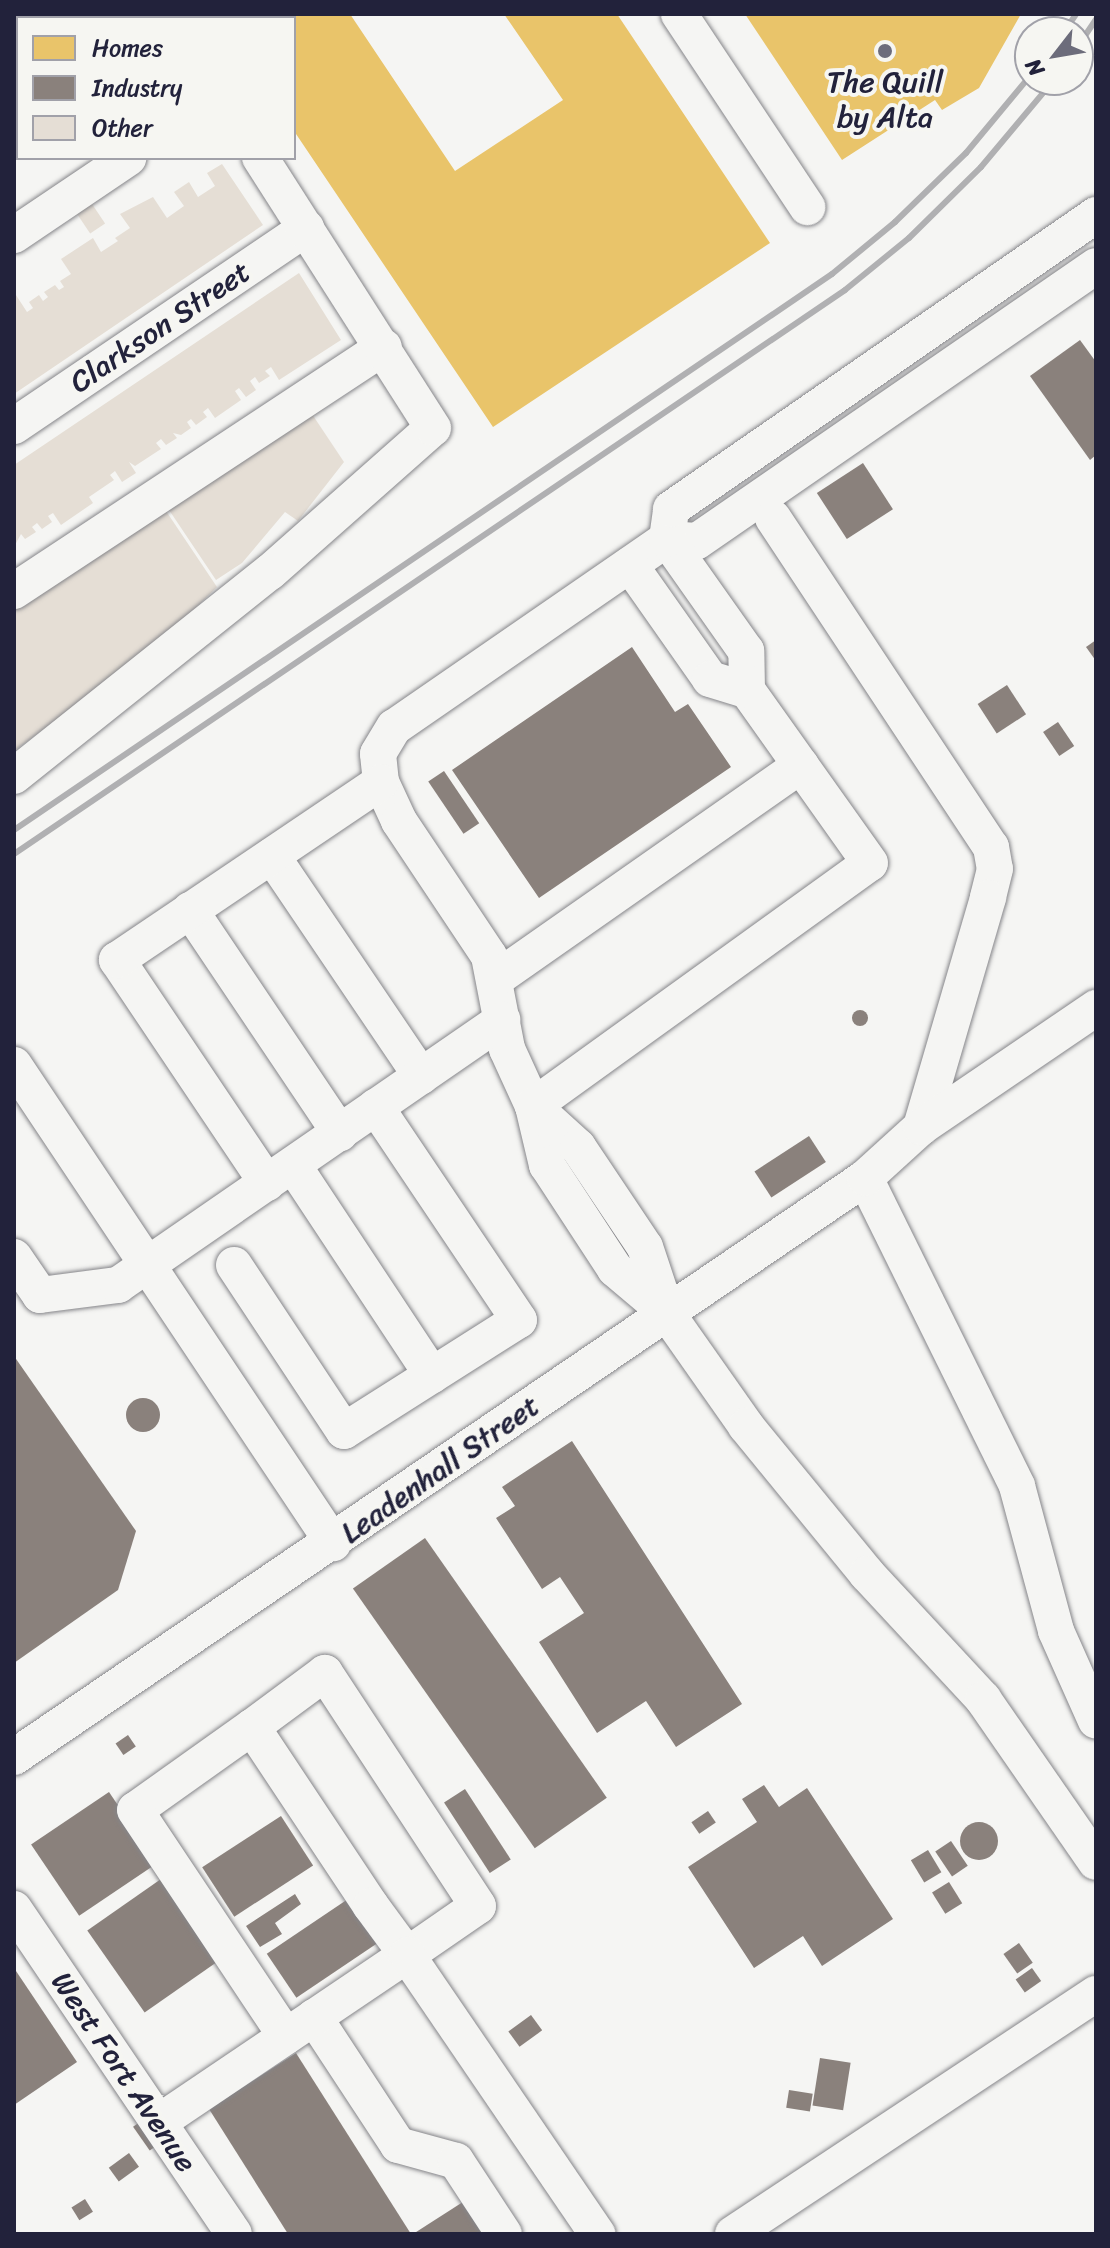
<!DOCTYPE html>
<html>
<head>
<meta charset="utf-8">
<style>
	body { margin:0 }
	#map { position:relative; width:1110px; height:2248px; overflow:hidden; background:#f5f5f3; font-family:Sriracha,sans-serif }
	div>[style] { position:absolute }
	.homes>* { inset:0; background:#e9c46a }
	.industry>* { inset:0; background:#8a817c; transform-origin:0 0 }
	.round { border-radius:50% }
	.building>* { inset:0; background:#e5ded5; transform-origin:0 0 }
	.roads { filter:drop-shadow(0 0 2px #858589) drop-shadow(0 0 2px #858589) }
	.minor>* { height:36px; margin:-18px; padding:0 18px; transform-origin:18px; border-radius:18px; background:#f5f5f3 }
	.rail>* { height:6px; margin:-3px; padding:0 3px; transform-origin:3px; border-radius:3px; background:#b0b0b2 }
	.dots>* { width:22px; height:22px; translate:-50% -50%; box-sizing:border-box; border:4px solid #f6f6f2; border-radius:50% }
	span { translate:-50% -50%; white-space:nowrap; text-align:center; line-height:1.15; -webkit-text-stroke:8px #f6f6f2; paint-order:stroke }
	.poi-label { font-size:30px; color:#22223b }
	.street-label { font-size:30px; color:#22223b }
	.frame { position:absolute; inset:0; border:16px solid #22223b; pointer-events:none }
	.legend { position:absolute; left:16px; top:16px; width:280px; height:144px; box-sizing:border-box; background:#f6f6f2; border:2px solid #a1a1a9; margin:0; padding:10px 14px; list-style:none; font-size:24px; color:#22223b }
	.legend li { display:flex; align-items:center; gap:16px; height:40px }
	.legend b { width:40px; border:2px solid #a1a1a9 }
	.north { position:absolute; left:1014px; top:16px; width:80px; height:80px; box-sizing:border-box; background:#f6f6f2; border:2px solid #a1a1a9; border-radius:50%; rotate:239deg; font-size:22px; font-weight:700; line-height:32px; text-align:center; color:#22223b }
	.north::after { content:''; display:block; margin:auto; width:28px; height:36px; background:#6c6c7b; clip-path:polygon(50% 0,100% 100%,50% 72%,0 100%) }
</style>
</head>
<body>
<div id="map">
	<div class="homes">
		<div style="clip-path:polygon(216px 14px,350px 14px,455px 171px,563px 100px,504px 14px,617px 14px,770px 243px,493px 427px,294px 131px,294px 18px)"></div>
		<div style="clip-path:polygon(745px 14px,1021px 14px,979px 88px,942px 110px,935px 100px,842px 160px)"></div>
	</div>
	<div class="industry">
		<div style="clip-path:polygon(1080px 340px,1096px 362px,1096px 455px,1090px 460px,1030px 376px)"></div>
		<div style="left:863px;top:463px;width:55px;height:55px;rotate:57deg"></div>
		<div style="clip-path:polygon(1096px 640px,1096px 661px,1086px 647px)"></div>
		<div style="clip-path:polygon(632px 647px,675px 712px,688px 704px,731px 767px,539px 898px,452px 770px)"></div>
		<div style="left:1007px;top:685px;width:35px;height:35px;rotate:57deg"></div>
		<div style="left:1058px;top:722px;width:29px;height:18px;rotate:56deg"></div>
		<div style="left:444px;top:771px;width:63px;height:19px;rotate:56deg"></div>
		<div class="round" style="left:852px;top:1010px;width:16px;height:16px"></div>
		<div style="left:809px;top:1136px;width:31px;height:65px;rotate:57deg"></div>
		<div style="clip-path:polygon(14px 1356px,136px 1531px,118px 1590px,14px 1663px)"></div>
		<div class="round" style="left:126px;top:1398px;width:34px;height:34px"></div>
		<div style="clip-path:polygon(572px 1441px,742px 1704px,676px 1747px,646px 1701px,597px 1733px,539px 1642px,584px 1613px,560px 1577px,542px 1589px,496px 1518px,515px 1506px,502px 1487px)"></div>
		<div style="left:425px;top:1538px;width:317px;height:88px;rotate:55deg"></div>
		<div style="left:128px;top:1735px;width:14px;height:15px;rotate:56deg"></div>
		<div style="clip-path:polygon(764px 1785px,779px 1807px,807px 1788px,893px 1919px,822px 1966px,803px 1936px,754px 1968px,688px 1867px,757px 1822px,742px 1799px)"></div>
		<div style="left:465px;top:1789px;width:84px;height:25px;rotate:57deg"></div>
		<div style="left:109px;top:1792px;width:86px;height:94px;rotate:56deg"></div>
		<div style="left:708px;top:1811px;width:14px;height:20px;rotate:56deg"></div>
		<div style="left:281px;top:1816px;width:59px;height:94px;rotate:57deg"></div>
		<div class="round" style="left:960px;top:1822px;width:38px;height:38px"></div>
		<div style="left:951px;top:1841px;width:30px;height:19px;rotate:56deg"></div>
		<div style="left:928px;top:1850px;width:26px;height:20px;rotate:59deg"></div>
		<div style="left:161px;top:1879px;width:100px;height:90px;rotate:55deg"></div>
		<div style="left:949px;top:1882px;width:25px;height:20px;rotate:58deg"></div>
		<div style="clip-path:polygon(295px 1894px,301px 1904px,275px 1923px,282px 1934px,260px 1947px,246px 1926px)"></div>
		<div style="left:348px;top:1899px;width:53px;height:98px;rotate:56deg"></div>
		<div style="left:1019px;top:1943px;width:24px;height:19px;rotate:55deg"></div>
		<div style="clip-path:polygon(14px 1968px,77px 2062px,14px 2105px)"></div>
		<div style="left:1032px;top:1968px;width:16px;height:20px;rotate:55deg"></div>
		<div style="left:531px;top:2015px;width:19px;height:28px;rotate:54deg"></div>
		<div style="clip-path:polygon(296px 2053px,411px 2234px,288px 2234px,209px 2109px)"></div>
		<div style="left:820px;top:2058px;width:31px;height:48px;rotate:9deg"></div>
		<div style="left:789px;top:2090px;width:24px;height:18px;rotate:9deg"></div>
		<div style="left:147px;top:2117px;width:29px;height:17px;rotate:55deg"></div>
		<div style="left:129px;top:2153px;width:17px;height:25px;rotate:54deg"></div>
		<div style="left:85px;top:2199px;width:15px;height:16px;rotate:58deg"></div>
		<div style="clip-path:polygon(466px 2200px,488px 2234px,413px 2234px)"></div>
	</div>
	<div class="building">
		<div style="left:54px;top:14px;width:67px;height:6px"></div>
		<div style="left:18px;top:64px;width:95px;height:4px;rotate:90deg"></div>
		<div style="clip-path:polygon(222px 164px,263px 225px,14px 394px,14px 292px,27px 312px,33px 308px,29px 302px,39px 295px,43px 301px,48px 297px,44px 292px,55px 285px,59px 290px,64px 287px,60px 281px,71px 274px,61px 259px,93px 238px,101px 252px,118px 241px,115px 238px,130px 228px,120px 214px,153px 197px,167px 218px,184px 206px,174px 192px,189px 182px,198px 197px,215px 186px,207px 173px)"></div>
		<div style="left:90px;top:201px;width:27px;height:18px;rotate:56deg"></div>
		<div style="clip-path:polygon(299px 273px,341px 340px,279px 380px,271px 367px,265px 371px,270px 376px,259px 383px,255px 377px,250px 381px,256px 390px,246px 397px,239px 388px,235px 391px,241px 400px,215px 418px,208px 408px,203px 412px,207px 417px,196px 425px,191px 419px,187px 422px,191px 428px,181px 435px,173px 433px,177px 438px,166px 445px,161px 439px,156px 443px,161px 449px,135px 466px,129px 462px,136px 473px,122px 482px,115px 471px,110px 475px,114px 480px,89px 497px,93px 503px,61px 525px,53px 513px,48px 516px,52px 522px,42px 529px,37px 523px,32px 527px,36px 532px,25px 539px,21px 534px,14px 547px,14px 465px)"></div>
		<div style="clip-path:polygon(308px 408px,344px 462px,298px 521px,285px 512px,242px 563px,216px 580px,165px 504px)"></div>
		<div style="clip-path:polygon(160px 502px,217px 587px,157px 646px,14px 751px,14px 601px)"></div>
	</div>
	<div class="roads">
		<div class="minor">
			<div style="left:162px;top:14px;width:5px;rotate:53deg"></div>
			<div style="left:679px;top:14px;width:232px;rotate:56.4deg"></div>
			<div style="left:14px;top:235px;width:138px;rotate:-34deg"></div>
			<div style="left:1096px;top:266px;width:485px;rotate:145.4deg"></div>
			<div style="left:697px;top:541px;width:30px;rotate:-176deg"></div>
			<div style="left:667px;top:539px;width:331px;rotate:145.4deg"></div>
			<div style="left:394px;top:727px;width:31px;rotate:121deg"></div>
			<div style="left:378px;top:754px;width:28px;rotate:84deg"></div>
			<div style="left:381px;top:782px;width:43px;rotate:65.2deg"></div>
			<div style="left:399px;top:821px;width:162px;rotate:56.3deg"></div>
			<div style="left:489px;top:956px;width:95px;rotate:79deg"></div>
			<div style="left:507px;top:1049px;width:63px;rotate:65.5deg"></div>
			<div style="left:533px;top:1106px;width:61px;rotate:76.7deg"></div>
			<div style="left:547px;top:1165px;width:124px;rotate:56.8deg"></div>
			<div style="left:615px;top:1269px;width:67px;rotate:40.1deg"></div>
			<div style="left:666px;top:1312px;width:139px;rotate:54.9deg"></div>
			<div style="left:746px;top:1426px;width:191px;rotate:50.7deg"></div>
			<div style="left:867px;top:1574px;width:171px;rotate:47.1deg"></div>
			<div style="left:983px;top:1699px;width:198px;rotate:55.3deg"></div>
			<div style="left:14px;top:426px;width:353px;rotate:-34.1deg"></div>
			<div style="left:773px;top:518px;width:395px;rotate:56.5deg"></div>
			<div style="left:991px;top:847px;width:22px;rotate:80deg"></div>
			<div style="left:995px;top:869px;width:30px;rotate:104deg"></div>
			<div style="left:988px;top:898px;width:239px;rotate:106.3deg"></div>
			<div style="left:630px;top:565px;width:139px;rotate:54.9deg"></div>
			<div style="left:710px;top:679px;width:39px;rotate:17deg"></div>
			<div style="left:14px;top:591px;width:443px;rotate:-33.4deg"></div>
			<div style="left:14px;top:776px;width:327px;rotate:-38.6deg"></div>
			<div style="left:270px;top:572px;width:217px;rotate:-41.5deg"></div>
			<div style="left:433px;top:428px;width:321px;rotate:-122.6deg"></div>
			<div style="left:272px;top:856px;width:266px;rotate:55.9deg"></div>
			<div style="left:190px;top:910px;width:269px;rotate:56.1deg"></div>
			<div style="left:497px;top:978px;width:371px;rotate:-35deg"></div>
			<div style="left:14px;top:1065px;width:575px;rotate:56.28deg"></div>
			<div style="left:533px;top:1106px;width:415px;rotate:-35.8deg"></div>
			<div style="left:870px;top:863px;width:212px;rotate:-125.4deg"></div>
			<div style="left:747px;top:690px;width:39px;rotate:-91deg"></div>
			<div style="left:746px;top:651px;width:137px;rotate:-125.2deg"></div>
			<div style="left:667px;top:539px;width:30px;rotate:-82deg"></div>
			<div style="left:671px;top:509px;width:517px;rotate:-34.67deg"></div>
			<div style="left:533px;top:1106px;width:61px;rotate:42.3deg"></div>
			<div style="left:578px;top:1147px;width:120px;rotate:56.2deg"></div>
			<div style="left:645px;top:1247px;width:66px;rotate:71.6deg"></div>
			<div style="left:293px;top:1165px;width:252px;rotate:56.5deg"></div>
			<div style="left:865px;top:1178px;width:343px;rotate:63.7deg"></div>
			<div style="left:1017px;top:1486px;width:150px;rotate:74.9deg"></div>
			<div style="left:1056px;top:1631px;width:98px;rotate:66deg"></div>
			<div style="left:267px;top:1183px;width:269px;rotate:-123.9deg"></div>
			<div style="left:117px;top:960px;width:318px;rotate:-34deg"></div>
			<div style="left:14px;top:1257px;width:46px;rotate:55.6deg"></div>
			<div style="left:40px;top:1295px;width:79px;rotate:-7.3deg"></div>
			<div style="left:118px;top:1285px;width:467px;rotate:-34.6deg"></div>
			<div style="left:234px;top:1265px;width:199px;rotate:56.5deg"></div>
			<div style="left:344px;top:1431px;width:207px;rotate:-32.4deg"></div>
			<div style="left:519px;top:1320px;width:257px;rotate:-123.9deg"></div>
			<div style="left:252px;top:1727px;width:143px;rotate:144.6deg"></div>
			<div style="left:135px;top:1810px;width:272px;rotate:56.3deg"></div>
			<div style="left:14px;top:1757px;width:1029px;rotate:-34.23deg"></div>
			<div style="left:865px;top:1178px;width:76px;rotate:-42.3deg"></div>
			<div style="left:921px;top:1127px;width:212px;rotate:-34.2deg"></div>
			<div style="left:14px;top:1909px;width:392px;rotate:55.9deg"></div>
			<div style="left:314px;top:2017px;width:153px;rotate:56.7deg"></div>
			<div style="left:398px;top:2145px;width:60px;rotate:15.4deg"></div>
			<div style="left:456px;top:2161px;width:87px;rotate:56.7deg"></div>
			<div style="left:159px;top:2122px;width:299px;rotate:-34deg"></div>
			<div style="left:407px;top:1955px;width:86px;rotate:-34.6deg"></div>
			<div style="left:478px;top:1906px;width:279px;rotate:-123.3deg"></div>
			<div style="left:325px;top:1673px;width:91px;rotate:143.5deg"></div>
			<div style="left:252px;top:1727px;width:215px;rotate:56.4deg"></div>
			<div style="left:371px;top:1906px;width:61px;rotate:53.7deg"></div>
			<div style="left:407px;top:1955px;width:338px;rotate:55.7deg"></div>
			<div style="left:733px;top:2234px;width:435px;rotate:-33.5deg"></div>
		</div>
	</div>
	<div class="rail">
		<div style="left:1064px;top:32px;width:22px;rotate:-56deg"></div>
		<div style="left:1078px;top:46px;width:32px;rotate:-56deg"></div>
		<div style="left:14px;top:830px;width:989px;rotate:-34.2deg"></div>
		<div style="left:832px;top:274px;width:82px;rotate:-39.5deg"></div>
		<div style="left:895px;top:222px;width:99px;rotate:-44.2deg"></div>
		<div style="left:966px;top:153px;width:100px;rotate:-50.3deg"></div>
		<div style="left:14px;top:854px;width:1004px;rotate:-34.16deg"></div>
		<div style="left:845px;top:290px;width:82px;rotate:-39.1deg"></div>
		<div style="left:909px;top:238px;width:101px;rotate:-44.6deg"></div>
		<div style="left:981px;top:167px;width:114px;rotate:-50deg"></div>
	</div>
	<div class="dots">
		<div style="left:885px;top:51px;background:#6c6c7b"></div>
	</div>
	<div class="poi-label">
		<span style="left:885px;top:99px">The Quill<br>by Alta</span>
	</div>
	<div class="street-label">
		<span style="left:160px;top:327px;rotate:-34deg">Clarkson Street</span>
		<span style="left:440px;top:1469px;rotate:-35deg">Leadenhall Street</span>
		<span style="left:124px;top:2072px;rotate:56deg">West Fort Avenue</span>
	</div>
	<div class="frame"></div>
	<ul class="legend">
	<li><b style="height:22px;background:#e9c46a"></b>Homes</li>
	<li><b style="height:22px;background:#8a817c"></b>Industry</li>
	<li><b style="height:22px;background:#e5ded5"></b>Other</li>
	</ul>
	<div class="north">N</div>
</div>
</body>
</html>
